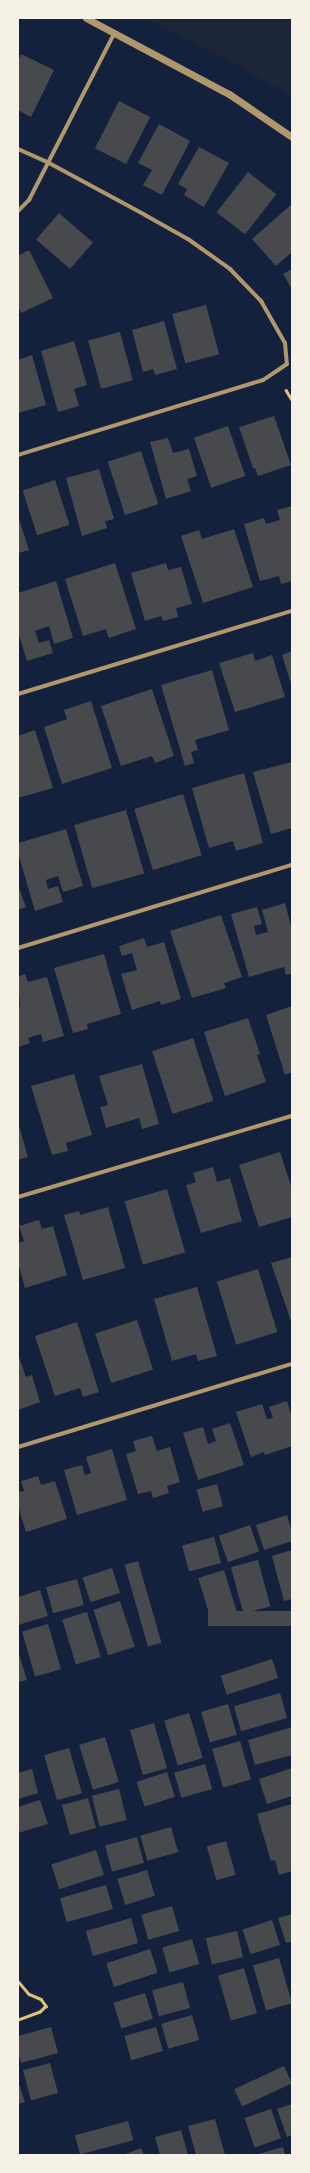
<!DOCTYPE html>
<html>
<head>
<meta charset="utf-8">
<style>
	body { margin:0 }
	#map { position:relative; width:310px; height:2173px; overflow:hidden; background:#14213d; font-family:"Fira Sans",sans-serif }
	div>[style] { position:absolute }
	.green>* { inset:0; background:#1d2539 }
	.building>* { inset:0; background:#48494c; transform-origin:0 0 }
	.path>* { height:2.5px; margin:-1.25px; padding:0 1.25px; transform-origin:1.25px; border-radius:1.25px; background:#e5c07b }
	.minor>* { height:4px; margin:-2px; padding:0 2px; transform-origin:2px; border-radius:2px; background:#b1986c }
	.tertiary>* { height:7px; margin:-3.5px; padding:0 3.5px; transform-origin:3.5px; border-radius:3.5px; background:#b1986c }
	span { translate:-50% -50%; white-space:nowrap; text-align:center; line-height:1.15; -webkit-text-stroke:3px #f6f1e7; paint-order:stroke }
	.frame { position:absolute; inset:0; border:19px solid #f6f1e7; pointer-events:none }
</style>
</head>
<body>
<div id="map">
	<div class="green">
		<div style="clip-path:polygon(146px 18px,292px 18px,292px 96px,238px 66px)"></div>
	</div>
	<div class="building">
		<div style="clip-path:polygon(21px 54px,54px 70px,31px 117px,18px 110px,18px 61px)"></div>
		<div style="left:119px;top:101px;width:35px;height:53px;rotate:27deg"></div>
		<div style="clip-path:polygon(159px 124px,190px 141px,162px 195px,143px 185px,152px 170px,138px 163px)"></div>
		<div style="clip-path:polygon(199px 147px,229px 163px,204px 207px,184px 195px,187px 189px,178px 184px)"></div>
		<div style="left:248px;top:172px;width:36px;height:51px;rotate:38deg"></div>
		<div style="clip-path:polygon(292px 204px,292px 252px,276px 266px,252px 239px)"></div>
		<div style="left:59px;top:213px;width:45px;height:35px;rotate:41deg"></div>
		<div style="clip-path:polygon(29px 250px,53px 298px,21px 313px,18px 306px,18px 256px)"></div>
		<div style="clip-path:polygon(292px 269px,292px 289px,283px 274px)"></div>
		<div style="left:206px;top:305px;width:51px;height:35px;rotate:75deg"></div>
		<div style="clip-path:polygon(164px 321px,177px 369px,155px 375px,153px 369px,143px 372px,132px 330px)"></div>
		<div style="left:120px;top:332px;width:50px;height:33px;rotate:75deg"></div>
		<div style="clip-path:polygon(74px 341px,87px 385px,74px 389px,79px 406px,58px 412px,41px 351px)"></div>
		<div style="clip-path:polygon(32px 355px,46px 405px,18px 413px,18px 360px)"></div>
		<div style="clip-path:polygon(274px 416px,291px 465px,258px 476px,255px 468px,253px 468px,239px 427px)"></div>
		<div style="left:228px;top:426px;width:53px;height:36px;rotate:71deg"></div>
		<div style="clip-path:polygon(168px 438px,173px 453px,189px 449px,197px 476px,187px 479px,191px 491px,166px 499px,150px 442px)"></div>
		<div style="left:141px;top:451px;width:56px;height:35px;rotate:72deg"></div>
		<div style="clip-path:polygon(99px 469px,114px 519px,105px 521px,107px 528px,82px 536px,66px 478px)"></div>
		<div style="left:55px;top:480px;width:47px;height:34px;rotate:72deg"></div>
		<div style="clip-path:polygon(292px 506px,292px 581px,281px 584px,279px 576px,260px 581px,244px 524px,264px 518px,266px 524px,280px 520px,277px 510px)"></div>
		<div style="clip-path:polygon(18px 516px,29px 550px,18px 553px)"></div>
		<div style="clip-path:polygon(234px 529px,253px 587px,203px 603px,181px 536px,199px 530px,202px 539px)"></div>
		<div style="clip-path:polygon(115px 563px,136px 629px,109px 638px,106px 629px,83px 636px,65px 579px)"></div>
		<div style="clip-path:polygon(166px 563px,168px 570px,181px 567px,192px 604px,176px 608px,178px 617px,163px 621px,161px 616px,145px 621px,131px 573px)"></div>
		<div style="clip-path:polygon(56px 581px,73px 638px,54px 644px,49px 626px,35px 631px,39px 643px,49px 640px,53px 653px,27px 661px,18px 632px,18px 593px)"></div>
		<div style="clip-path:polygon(292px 651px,292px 687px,282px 655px)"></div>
		<div style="clip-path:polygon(253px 653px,255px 661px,272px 655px,285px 697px,235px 712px,219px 663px)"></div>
		<div style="clip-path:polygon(212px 670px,229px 730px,195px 740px,198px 750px,191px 752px,194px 763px,185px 766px,161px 685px)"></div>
		<div style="clip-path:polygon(152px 689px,174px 756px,155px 763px,152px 756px,121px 766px,101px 706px)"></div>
		<div style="clip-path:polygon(91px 701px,112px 768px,62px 784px,44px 727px,67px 719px,64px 710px)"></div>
		<div style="clip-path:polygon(35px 730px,53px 788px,18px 798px,18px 736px)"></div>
		<div style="clip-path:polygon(292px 762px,292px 828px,271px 834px,253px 772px)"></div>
		<div style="clip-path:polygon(244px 773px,263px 843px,236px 851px,233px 841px,209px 848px,192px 788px)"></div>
		<div style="left:183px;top:794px;width:64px;height:51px;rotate:73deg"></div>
		<div style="left:126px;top:810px;width:66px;height:54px;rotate:74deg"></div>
		<div style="clip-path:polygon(66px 829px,83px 886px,63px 892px,58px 876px,46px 880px,48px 889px,58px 886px,63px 902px,35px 911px,18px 853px,18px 843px)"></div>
		<div style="clip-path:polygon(18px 885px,26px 907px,18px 910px)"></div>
		<div style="clip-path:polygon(285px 903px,292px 930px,292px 973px,286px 975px,284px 967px,249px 977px,231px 914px,257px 907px,262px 924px,254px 926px,256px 935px,268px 932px,262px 910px)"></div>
		<div style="clip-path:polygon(221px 915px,242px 977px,224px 983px,226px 988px,192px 998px,170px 931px)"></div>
		<div style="clip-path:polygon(144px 938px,147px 947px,164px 942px,181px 999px,161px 1005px,160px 1001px,132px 1010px,121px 974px,137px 970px,132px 953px,122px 956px,119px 946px)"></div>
		<div style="clip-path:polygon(104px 954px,121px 1014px,87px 1024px,88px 1029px,73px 1033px,54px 968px)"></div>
		<div style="clip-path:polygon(25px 974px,28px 982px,47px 977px,64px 1036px,43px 1042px,41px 1034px,28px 1038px,30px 1043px,18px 1047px,18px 1007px,20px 1007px,18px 977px)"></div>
		<div style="clip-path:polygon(292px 1006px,292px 1072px,285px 1075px,266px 1015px)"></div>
		<div style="clip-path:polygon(248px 1018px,260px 1054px,257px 1055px,266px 1082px,225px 1096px,204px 1032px)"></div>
		<div style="left:193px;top:1038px;width:66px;height:43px;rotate:72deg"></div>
		<div style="clip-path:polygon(142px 1064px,159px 1124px,142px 1129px,139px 1118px,106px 1128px,100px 1107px,108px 1105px,99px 1076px)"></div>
		<div style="clip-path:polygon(74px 1074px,92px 1135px,66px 1143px,68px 1151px,52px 1155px,31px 1086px)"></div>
		<div style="clip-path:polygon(18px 1123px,28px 1157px,18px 1160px)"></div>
		<div style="clip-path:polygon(280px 1152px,292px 1189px,292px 1217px,259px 1227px,239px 1165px)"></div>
		<div style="clip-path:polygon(213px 1167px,217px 1182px,230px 1178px,242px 1221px,201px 1233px,186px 1185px,196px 1182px,193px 1173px)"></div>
		<div style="left:167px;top:1189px;width:66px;height:44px;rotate:74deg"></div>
		<div style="clip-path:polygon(108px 1207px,125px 1268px,83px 1280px,64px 1215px,79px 1211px,80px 1215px)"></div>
		<div style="clip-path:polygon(39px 1220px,42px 1229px,53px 1226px,67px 1275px,25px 1288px,18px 1263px,18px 1243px,24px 1241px,19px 1226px)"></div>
		<div style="clip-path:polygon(292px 1257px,292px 1324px,271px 1263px)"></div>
		<div style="left:258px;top:1269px;width:66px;height:43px;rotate:73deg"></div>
		<div style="clip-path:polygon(197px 1287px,217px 1356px,198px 1361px,196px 1354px,172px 1361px,154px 1299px)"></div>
		<div style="left:137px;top:1320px;width:52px;height:44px;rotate:72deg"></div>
		<div style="clip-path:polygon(77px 1322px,99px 1392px,83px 1397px,80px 1388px,55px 1396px,35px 1336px)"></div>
		<div style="clip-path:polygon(18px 1354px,26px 1377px,32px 1375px,40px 1402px,18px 1410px)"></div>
		<div style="clip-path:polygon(287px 1401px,292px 1418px,292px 1446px,265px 1455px,264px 1452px,251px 1457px,236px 1412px,262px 1404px,267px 1419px,273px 1418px,269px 1407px)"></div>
		<div style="clip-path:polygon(230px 1423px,244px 1465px,198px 1480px,183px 1433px,203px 1427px,208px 1444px,216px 1441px,212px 1429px)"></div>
		<div style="clip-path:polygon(152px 1436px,157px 1451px,170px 1447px,180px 1482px,167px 1486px,169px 1493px,153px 1498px,151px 1491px,138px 1494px,126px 1454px,136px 1451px,133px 1441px)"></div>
		<div style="clip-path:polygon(112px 1449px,127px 1500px,77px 1515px,64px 1470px,82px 1465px,85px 1475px,91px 1473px,86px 1457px)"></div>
		<div style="clip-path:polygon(38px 1476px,41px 1485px,55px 1481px,67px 1519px,26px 1532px,18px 1506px,18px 1492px,24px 1491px,21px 1481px)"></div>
		<div style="left:217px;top:1484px;width:23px;height:21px;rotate:75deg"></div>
		<div style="clip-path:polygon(287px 1515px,292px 1532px,292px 1541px,264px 1550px,256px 1525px)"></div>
		<div style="left:250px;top:1525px;width:28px;height:33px;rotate:71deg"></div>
		<div style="left:214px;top:1537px;width:27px;height:33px;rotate:75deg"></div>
		<div style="clip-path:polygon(292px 1550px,292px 1599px,284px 1601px,272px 1556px)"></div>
		<div style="left:258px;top:1560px;width:48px;height:28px;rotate:75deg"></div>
		<div style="left:138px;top:1561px;width:85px;height:14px;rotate:74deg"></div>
		<div style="left:112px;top:1568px;width:26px;height:31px;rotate:72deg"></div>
		<div style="left:224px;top:1570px;width:47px;height:27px;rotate:73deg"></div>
		<div style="left:77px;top:1579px;width:27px;height:32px;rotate:75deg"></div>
		<div style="clip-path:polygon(40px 1590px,48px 1616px,18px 1625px,18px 1597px)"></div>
		<div style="left:120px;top:1601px;width:48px;height:28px;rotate:72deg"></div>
		<div style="left:292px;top:1611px;width:15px;height:84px;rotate:90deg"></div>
		<div style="left:87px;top:1612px;width:47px;height:26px;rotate:73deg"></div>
		<div style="left:48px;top:1624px;width:47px;height:27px;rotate:74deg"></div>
		<div style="clip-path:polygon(18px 1651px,27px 1680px,18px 1682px)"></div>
		<div style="left:272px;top:1659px;width:20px;height:54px;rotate:72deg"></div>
		<div style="left:280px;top:1693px;width:26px;height:48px;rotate:74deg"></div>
		<div style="left:228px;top:1704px;width:32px;height:28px;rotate:74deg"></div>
		<div style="left:189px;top:1713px;width:47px;height:26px;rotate:73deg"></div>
		<div style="left:154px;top:1723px;width:47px;height:25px;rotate:74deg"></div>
		<div style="clip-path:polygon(292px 1727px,292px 1755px,255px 1765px,248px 1740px)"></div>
		<div style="left:105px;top:1737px;width:47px;height:27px;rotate:73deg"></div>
		<div style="left:240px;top:1741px;width:40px;height:29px;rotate:74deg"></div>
		<div style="left:69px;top:1748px;width:47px;height:26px;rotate:74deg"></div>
		<div style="left:205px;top:1764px;width:26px;height:32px;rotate:74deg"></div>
		<div style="clip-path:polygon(292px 1768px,292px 1796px,267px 1804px,259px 1779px)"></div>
		<div style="clip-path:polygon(32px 1769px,38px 1793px,18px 1799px,18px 1773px)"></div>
		<div style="left:167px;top:1772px;width:26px;height:32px;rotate:72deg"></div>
		<div style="left:119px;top:1789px;width:32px;height:28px;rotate:76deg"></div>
		<div style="left:88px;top:1798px;width:31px;height:27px;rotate:75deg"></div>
		<div style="clip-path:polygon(40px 1800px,48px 1824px,18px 1833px,18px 1807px)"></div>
		<div style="clip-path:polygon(292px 1804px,292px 1871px,279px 1875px,275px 1860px,271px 1861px,257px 1814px)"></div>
		<div style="left:171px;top:1827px;width:26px;height:32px;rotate:74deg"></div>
		<div style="left:137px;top:1837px;width:27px;height:33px;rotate:75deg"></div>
		<div style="left:226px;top:1841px;width:35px;height:20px;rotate:74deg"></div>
		<div style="left:96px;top:1850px;width:26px;height:47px;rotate:72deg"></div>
		<div style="left:147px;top:1870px;width:27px;height:31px;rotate:73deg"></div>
		<div style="left:106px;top:1885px;width:25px;height:48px;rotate:74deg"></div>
		<div style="left:172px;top:1906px;width:26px;height:32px;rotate:74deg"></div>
		<div style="clip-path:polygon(292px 1914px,292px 1941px,286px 1943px,278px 1918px)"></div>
		<div style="left:131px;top:1918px;width:26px;height:47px;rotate:74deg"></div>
		<div style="left:272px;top:1920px;width:26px;height:31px;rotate:72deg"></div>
		<div style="left:237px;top:1931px;width:27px;height:32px;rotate:77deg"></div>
		<div style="left:192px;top:1939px;width:26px;height:31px;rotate:74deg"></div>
		<div style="left:150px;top:1949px;width:25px;height:46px;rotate:72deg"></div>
		<div style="left:279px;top:1958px;width:47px;height:27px;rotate:74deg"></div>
		<div style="left:244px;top:1968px;width:47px;height:27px;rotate:74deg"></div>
		<div style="left:183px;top:1982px;width:27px;height:32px;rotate:75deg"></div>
		<div style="left:145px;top:1993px;width:27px;height:33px;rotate:73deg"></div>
		<div style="left:192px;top:2015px;width:26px;height:32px;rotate:74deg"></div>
		<div style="clip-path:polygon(51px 2027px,58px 2053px,21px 2063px,18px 2052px,18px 2036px)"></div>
		<div style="left:156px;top:2027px;width:25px;height:33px;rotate:74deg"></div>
		<div style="left:50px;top:2063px;width:31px;height:28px;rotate:75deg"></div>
		<div style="left:284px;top:2066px;width:19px;height:55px;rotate:65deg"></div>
		<div style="clip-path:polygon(18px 2081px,25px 2102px,18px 2104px)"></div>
		<div style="clip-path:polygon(292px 2104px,292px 2135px,287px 2137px,277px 2109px)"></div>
		<div style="left:271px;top:2109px;width:31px;height:28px;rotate:71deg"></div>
		<div style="clip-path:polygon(215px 2119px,225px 2155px,196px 2155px,188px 2126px)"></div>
		<div style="left:128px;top:2121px;width:20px;height:55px;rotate:75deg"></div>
		<div style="clip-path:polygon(181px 2130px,188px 2155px,160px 2155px,155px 2137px)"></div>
		<div style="clip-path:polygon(283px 2147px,285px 2155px,255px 2155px)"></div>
		<div style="clip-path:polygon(141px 2148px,144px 2155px,123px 2155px)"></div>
	</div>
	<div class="path">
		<div style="left:286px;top:390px;width:12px;rotate:59deg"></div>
		<div style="left:18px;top:1981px;width:17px;rotate:50deg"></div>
		<div style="left:29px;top:1994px;width:13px;rotate:23deg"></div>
		<div style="left:41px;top:1999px;width:9px;rotate:54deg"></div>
		<div style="left:46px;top:2006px;width:8px;rotate:135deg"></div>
		<div style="left:40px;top:2012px;width:23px;rotate:160deg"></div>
	</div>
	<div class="minor">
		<div style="left:18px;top:149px;width:34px;rotate:24deg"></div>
		<div style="left:49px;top:163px;width:109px;rotate:28.4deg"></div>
		<div style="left:145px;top:215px;width:49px;rotate:29.2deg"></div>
		<div style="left:188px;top:239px;width:52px;rotate:35.5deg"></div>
		<div style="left:230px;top:269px;width:45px;rotate:45.9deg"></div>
		<div style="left:261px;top:301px;width:48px;rotate:60.3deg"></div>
		<div style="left:285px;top:343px;width:21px;rotate:85deg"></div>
		<div style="left:287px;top:364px;width:29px;rotate:146deg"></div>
		<div style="left:263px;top:380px;width:256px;rotate:163deg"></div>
		<div style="left:18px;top:211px;width:16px;rotate:-45deg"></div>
		<div style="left:29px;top:200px;width:186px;rotate:-62.9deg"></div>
		<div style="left:18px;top:694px;width:286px;rotate:-16.9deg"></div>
		<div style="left:18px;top:948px;width:286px;rotate:-16.9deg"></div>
		<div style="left:18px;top:1197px;width:286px;rotate:-16.5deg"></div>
		<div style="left:18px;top:1447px;width:286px;rotate:-16.9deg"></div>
	</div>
	<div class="tertiary">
		<div style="left:86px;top:18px;width:162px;rotate:28deg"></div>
		<div style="left:229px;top:94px;width:76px;rotate:34.3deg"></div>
	</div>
	<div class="frame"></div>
</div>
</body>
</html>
